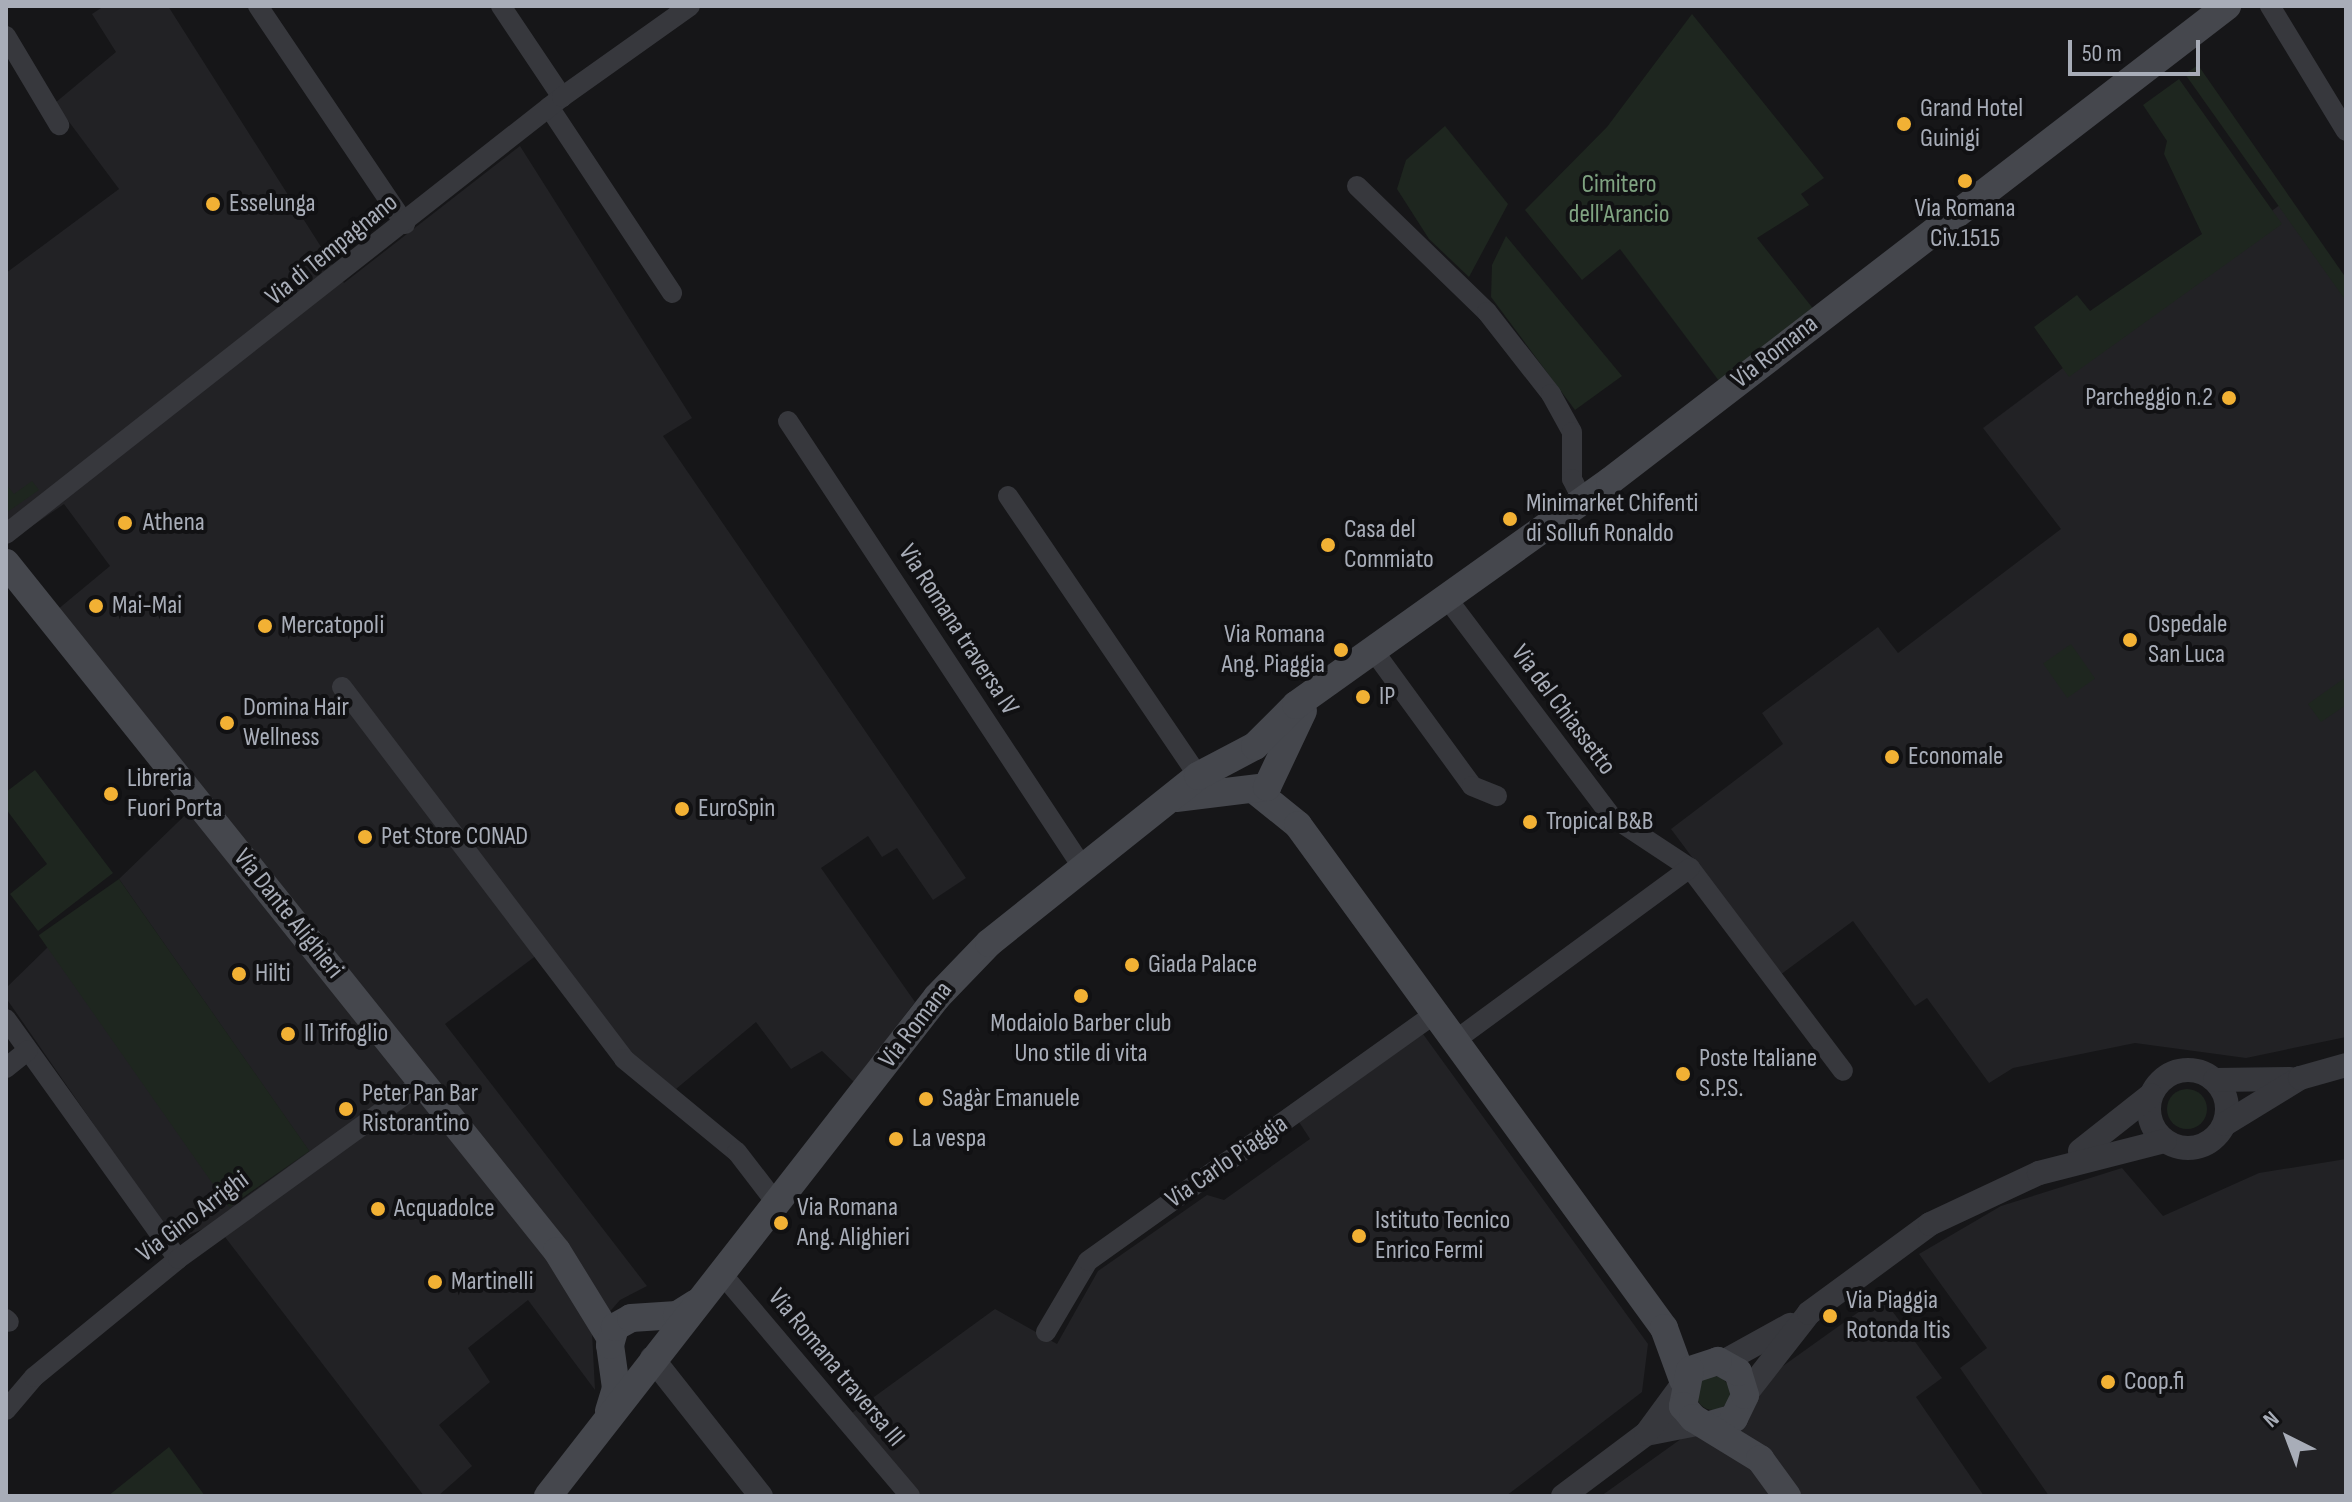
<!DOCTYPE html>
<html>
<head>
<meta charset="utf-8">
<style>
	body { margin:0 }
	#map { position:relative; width:2352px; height:1502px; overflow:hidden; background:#161618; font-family:"Sofia Sans Condensed",sans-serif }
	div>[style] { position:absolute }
	.built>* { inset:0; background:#222225 }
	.green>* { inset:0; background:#1e261f; transform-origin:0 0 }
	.round { border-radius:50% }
	.minor>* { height:20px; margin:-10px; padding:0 10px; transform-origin:10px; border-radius:10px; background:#37383d }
	.tertiary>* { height:24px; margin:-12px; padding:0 12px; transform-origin:12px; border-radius:12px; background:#37383d }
	.tertiary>.ring { margin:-12px; padding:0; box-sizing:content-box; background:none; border:24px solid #37383d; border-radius:50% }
	.secondary>* { height:28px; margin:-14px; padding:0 14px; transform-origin:14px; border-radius:14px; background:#45474d }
	.dots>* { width:22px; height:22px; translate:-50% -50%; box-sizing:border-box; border:4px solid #111113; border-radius:50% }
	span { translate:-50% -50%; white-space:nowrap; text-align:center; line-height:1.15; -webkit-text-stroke:8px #111113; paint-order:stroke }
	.poi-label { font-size:26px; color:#a8adb8 }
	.left { translate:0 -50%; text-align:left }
	.right { translate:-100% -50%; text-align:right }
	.park-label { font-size:26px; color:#7fa381 }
	.street-label { font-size:26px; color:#a8adb8 }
	.frame { position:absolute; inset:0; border:8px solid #a8adb8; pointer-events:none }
	.north { position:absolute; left:2248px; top:1398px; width:80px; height:80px; -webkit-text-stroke:6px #111113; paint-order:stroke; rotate:318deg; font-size:22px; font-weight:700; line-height:32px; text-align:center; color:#a8adb8 }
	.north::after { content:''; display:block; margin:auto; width:28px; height:36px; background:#a8adb8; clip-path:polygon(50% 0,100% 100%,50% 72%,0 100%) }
	.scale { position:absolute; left:2068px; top:40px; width:132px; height:36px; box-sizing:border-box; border:4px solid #a8adb8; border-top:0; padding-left:10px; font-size:24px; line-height:28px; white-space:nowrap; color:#a8adb8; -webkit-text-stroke:6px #111113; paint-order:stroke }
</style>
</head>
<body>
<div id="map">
	<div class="built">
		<div style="clip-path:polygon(104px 6px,168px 6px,344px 283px,520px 146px,692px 418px,663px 436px,966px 878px,933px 900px,897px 848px,882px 857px,868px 836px,821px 868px,915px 1002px,854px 1082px,822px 1051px,791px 1069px,756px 1022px,676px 1089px,627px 1052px,545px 949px,445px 1024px,647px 1286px,620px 1300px,592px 1332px,595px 1390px,528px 1300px,468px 1348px,490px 1382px,439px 1425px,472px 1466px,438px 1496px,424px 1496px,215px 1224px,186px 1236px,167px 1230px,6px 998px,6px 988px,48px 947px,237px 1203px,309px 1151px,119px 879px,206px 795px,57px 610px,110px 566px,64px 504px,6px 544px,6px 273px,119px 189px,55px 103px,116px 52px,92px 14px)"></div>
		<div style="clip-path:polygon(2285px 201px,2346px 289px,2346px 1037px,2246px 1058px,2135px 1043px,2013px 1068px,1989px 1083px,1927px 998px,1915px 1006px,1853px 921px,1780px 975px,1671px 829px,1783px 744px,1762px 713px,1878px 627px,1898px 653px,2061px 529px,1983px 428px)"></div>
		<div style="clip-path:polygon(1423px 1034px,1648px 1344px,1642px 1392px,1506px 1496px,920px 1496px,852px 1413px,995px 1309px,1057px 1344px,1098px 1271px,1207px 1195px,1224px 1200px,1310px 1139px,1299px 1122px)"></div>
		<div style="clip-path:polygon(2346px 1159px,2346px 1496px,2049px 1496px,1960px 1368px,1987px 1348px,1919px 1254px,2001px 1206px,2122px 1168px,2163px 1216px,2259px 1173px)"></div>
		<div style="clip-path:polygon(1881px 1296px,1942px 1378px,1916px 1397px,1984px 1496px,1601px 1496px)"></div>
	</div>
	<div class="green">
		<div style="clip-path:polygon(1692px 14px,1824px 178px,1801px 194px,1809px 205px,1757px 238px,1815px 311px,1719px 381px,1620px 249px,1582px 280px,1525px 210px,1607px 127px)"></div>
		<div style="clip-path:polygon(2198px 65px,2346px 278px,2346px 301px,2185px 74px)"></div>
		<div style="clip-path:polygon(2179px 79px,2282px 224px,2069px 377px,2034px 327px,2077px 295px,2090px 311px,2202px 234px,2164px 154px,2167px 141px,2143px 105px)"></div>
		<div style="clip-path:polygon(1445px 126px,1508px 204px,1469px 277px,1429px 239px,1397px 189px,1406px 160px)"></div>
		<div style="clip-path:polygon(1506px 236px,1622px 376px,1575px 410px,1491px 297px,1492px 265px)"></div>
		<div style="clip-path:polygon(32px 481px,39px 490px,6px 513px,6px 484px,14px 494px)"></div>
		<div style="left:2071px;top:644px;width:42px;height:34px;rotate:55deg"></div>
		<div style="clip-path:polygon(2346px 677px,2346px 705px,2321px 722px,2308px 704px)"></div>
		<div style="clip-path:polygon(35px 770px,113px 873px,38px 931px,10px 894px,47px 864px,6px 809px,6px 792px)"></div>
		<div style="left:119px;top:879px;width:332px;height:98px;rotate:55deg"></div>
		<div class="round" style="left:2167px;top:1089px;width:40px;height:40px"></div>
		<div class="round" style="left:1696px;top:1376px;width:34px;height:34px"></div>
		<div style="clip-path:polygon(169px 1447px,205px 1496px,108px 1496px)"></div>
	</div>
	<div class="minor">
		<div style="left:258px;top:6px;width:263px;rotate:56deg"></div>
		<div style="left:501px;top:6px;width:110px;rotate:56.2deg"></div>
		<div style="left:2270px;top:6px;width:146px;rotate:58.7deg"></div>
		<div style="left:6px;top:36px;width:104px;rotate:59.2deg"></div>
		<div style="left:549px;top:107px;width:223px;rotate:56.5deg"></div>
		<div style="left:1357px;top:186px;width:181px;rotate:44.1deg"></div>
		<div style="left:1487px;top:312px;width:104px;rotate:52deg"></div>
		<div style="left:1551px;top:394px;width:43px;rotate:61.1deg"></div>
		<div style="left:1572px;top:432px;width:47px;rotate:90deg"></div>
		<div style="left:1572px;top:479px;width:25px;rotate:63deg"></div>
		<div style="left:788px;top:421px;width:536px;rotate:56.58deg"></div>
		<div style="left:1008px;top:496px;width:338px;rotate:55.8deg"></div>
		<div style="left:6px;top:534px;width:707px;rotate:-38.17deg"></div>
		<div style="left:562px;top:97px;width:157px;rotate:-35.4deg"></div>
		<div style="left:1446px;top:597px;width:274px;rotate:53deg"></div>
		<div style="left:1611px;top:816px;width:95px;rotate:33.4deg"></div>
		<div style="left:1690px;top:868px;width:254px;rotate:53deg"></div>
		<div style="left:1373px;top:650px;width:168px;rotate:53.9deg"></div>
		<div style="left:1472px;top:786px;width:27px;rotate:22deg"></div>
		<div style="left:342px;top:687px;width:467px;rotate:52.8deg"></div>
		<div style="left:624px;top:1059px;width:146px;rotate:39.5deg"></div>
		<div style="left:737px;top:1152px;width:66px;rotate:52.4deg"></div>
		<div style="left:6px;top:1019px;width:295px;rotate:54.4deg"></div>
		<div style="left:1453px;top:1042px;width:294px;rotate:-36.3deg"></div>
		<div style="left:6px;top:1068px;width:28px;rotate:-39deg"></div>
		<div style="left:722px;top:1274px;width:291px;rotate:49.7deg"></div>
		<div style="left:6px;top:1319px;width:4px;rotate:45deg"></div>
		<div style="left:1046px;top:1332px;width:82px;rotate:-59.4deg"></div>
		<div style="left:1088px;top:1261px;width:424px;rotate:-35.5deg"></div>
		<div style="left:6px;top:1410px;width:43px;rotate:-49.7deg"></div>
		<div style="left:34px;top:1377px;width:186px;rotate:-39.3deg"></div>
		<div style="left:178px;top:1259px;width:304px;rotate:-35.9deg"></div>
	</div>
	<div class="tertiary">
		<div class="ring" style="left:2149px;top:1070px;width:54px;height:54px"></div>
		<div style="left:2215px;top:1080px;width:75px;rotate:-0.8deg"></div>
		<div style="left:2225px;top:1124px;width:88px;rotate:-31.5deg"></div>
		<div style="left:2300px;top:1078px;width:48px;rotate:-15.8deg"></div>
		<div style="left:2080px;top:1151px;width:90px;rotate:-38.3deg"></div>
		<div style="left:652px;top:1358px;width:176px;rotate:51.7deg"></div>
		<div style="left:1723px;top:1362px;width:77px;rotate:-28.9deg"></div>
		<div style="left:1745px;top:1395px;width:104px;rotate:-52deg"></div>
		<div style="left:1809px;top:1313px;width:150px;rotate:-36.3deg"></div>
		<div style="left:1930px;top:1224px;width:120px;rotate:-25.1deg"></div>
		<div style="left:2039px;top:1173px;width:130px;rotate:-14.3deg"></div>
		<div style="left:1646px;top:1434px;width:57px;rotate:-11.1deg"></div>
		<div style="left:1563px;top:1496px;width:104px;rotate:-36.8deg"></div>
		<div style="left:1646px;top:1434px;width:61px;rotate:-53.7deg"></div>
	</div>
	<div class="secondary">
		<div style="left:6px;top:563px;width:881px;rotate:51.31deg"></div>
		<div style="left:557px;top:1251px;width:101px;rotate:58.4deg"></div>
		<div style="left:1256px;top:791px;width:54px;rotate:39deg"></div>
		<div style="left:1298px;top:825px;width:622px;rotate:53.96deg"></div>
		<div style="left:1664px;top:1328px;width:55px;rotate:69.9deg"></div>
		<div style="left:1176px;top:798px;width:92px;rotate:-6.9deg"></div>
		<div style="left:1267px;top:787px;width:84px;rotate:-64.7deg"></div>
		<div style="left:609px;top:1411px;width:24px;rotate:-73deg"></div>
		<div style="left:616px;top:1388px;width:43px;rotate:-97.9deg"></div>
		<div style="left:610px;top:1345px;width:19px;rotate:-74deg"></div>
		<div style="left:615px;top:1327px;width:18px;rotate:-29deg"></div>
		<div style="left:631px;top:1318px;width:46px;rotate:-3.7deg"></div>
		<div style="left:677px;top:1315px;width:22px;rotate:-32deg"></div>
		<div style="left:1710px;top:1425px;width:25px;rotate:-16deg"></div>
		<div style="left:1734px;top:1418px;width:25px;rotate:-64deg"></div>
		<div style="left:1745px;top:1395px;width:24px;rotate:-107deg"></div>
		<div style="left:1738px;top:1372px;width:23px;rotate:-151deg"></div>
		<div style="left:1718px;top:1361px;width:29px;rotate:162deg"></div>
		<div style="left:1690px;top:1370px;width:37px;rotate:101deg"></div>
		<div style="left:1683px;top:1406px;width:16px;rotate:50deg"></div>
		<div style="left:1693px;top:1418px;width:79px;rotate:31.5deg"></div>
		<div style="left:1760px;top:1459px;width:46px;rotate:53.9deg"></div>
		<div style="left:548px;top:1496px;width:633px;rotate:-52.06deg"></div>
		<div style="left:937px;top:997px;width:75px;rotate:-46.1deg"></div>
		<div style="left:989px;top:943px;width:268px;rotate:-38.6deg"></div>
		<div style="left:1198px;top:776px;width:64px;rotate:-27.8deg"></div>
		<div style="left:1255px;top:746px;width:58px;rotate:-45deg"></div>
		<div style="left:1296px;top:705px;width:386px;rotate:-35.5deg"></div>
		<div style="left:1610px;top:481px;width:779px;rotate:-37.59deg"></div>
	</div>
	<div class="dots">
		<div style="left:1904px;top:124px;background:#f2b134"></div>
		<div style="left:1965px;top:181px;background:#f2b134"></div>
		<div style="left:213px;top:204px;background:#f2b134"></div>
		<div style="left:2229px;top:398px;background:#f2b134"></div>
		<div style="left:1510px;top:519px;background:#f2b134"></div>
		<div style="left:125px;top:523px;background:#f2b134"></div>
		<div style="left:1328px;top:545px;background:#f2b134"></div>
		<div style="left:96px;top:606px;background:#f2b134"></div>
		<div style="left:265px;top:626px;background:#f2b134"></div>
		<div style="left:2130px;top:640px;background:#f2b134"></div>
		<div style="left:1341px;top:650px;background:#f2b134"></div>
		<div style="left:1363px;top:697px;background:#f2b134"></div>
		<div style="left:227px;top:723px;background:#f2b134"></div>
		<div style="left:1892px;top:757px;background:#f2b134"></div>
		<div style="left:111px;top:794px;background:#f2b134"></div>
		<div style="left:682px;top:809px;background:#f2b134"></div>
		<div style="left:1530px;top:822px;background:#f2b134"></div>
		<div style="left:365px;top:837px;background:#f2b134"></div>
		<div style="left:1132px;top:965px;background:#f2b134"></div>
		<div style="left:239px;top:974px;background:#f2b134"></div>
		<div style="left:1081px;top:996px;background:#f2b134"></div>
		<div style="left:288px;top:1034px;background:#f2b134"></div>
		<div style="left:1683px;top:1074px;background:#f2b134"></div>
		<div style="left:926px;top:1099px;background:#f2b134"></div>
		<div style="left:346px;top:1109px;background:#f2b134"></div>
		<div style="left:896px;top:1139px;background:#f2b134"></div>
		<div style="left:378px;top:1209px;background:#f2b134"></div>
		<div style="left:781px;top:1223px;background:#f2b134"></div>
		<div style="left:1359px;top:1236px;background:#f2b134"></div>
		<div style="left:435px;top:1282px;background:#f2b134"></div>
		<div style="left:1830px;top:1316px;background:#f2b134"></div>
		<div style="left:2108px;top:1382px;background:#f2b134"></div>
	</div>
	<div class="poi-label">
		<span class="left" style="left:1920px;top:124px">Grand Hotel<br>Guinigi</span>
		<span class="left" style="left:229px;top:204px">Esselunga</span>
		<span style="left:1965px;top:224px">Via Romana<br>Civ.1515</span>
		<span class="right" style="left:2213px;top:398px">Parcheggio n.2</span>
		<span class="left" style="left:1526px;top:519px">Minimarket Chifenti<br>di Sollufi Ronaldo</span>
		<span class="left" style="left:143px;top:523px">Athena</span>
		<span class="left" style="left:1344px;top:545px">Casa del<br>Commiato</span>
		<span class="left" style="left:112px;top:606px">Mai-Mai</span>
		<span class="left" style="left:2148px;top:640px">Ospedale<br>San Luca</span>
		<span class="left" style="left:281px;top:626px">Mercatopoli</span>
		<span class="right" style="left:1325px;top:650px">Via Romana<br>Ang. Piaggia</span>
		<span class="left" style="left:1379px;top:697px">IP</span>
		<span class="left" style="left:243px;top:723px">Domina Hair<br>Wellness</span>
		<span class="left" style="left:1908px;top:757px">Economale</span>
		<span class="left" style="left:127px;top:794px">Libreria<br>Fuori Porta</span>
		<span class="left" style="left:698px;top:809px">EuroSpin</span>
		<span class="left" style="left:1546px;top:822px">Tropical B&amp;B</span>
		<span class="left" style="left:381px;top:837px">Pet Store CONAD</span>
		<span class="left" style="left:1148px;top:965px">Giada Palace</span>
		<span class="left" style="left:255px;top:974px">Hilti</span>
		<span style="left:1081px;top:1039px">Modaiolo Barber club<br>Uno stile di vita</span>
		<span class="left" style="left:304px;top:1034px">Il Trifoglio</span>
		<span class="left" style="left:1699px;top:1074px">Poste Italiane<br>S.P.S.</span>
		<span class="left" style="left:362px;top:1109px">Peter Pan Bar<br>Ristorantino</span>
		<span class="left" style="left:942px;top:1099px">Sagàr Emanuele</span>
		<span class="left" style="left:912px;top:1139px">La vespa</span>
		<span class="left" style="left:797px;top:1223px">Via Romana<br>Ang. Alighieri</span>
		<span class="left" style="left:394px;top:1209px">Acquadolce</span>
		<span class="left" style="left:1375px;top:1236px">Istituto Tecnico<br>Enrico Fermi</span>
		<span class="left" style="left:451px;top:1282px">Martinelli</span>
		<span class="left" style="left:1846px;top:1316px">Via Piaggia<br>Rotonda Itis</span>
		<span class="left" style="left:2124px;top:1382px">Coop.fi</span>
	</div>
	<div class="park-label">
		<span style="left:1619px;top:200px">Cimitero<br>dell'Arancio</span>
	</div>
	<div class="street-label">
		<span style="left:332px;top:250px;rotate:-39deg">Via di Tempagnano</span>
		<span style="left:1775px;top:352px;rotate:-38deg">Via Romana</span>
		<span style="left:958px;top:630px;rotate:57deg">Via Romana traversa IV</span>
		<span style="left:1563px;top:710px;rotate:53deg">Via del Chiassetto</span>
		<span style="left:288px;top:914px;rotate:51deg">Via Dante Alighieri</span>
		<span style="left:916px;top:1025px;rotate:-52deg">Via Romana</span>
		<span style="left:1227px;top:1162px;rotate:-35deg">Via Carlo Piaggia</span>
		<span style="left:193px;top:1217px;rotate:-37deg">Via Gino Arrighi</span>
		<span style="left:836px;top:1368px;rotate:50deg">Via Romana traversa III</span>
	</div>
	<div class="frame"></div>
	<div class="north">N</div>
	<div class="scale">50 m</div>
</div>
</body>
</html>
